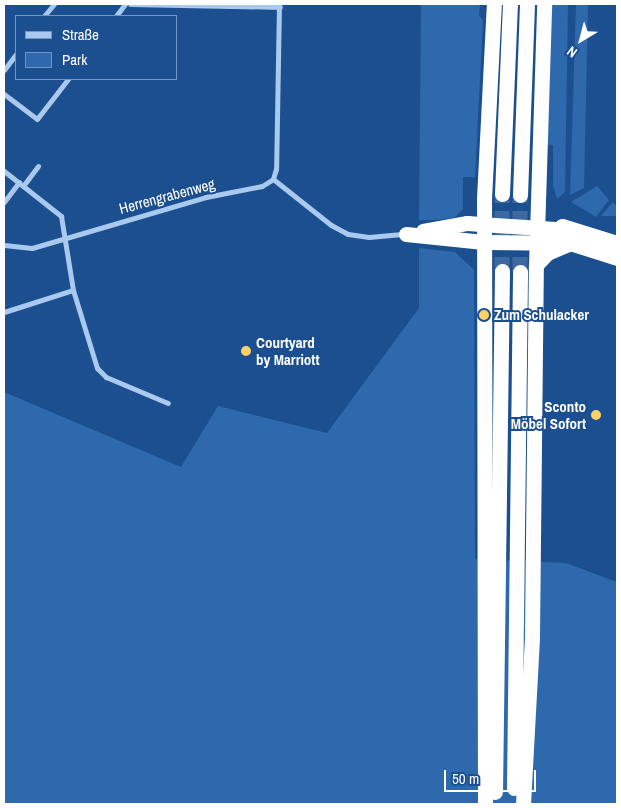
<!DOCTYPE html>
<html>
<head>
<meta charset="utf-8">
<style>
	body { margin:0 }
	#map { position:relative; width:621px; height:808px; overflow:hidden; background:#1b4f8f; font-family:"Archivo Narrow",sans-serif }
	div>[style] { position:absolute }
	.green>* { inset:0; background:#2e69ad }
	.highway-tunnel>* { height:15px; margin-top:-7.5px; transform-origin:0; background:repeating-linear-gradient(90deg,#3d69a0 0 15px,transparent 0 23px) }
	.street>* { height:5px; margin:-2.5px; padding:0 2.5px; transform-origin:2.5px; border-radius:2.5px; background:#a9c9ee }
	.highway>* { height:15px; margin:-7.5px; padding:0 7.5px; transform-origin:7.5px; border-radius:7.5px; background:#fff }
	.dots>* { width:14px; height:14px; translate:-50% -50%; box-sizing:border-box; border:2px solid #1b4f8f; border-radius:50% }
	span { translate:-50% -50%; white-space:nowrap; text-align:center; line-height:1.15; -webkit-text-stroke:4px #1b4f8f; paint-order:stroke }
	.street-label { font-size:15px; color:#fff }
	.poi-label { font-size:15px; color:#fff; font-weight:700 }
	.left { translate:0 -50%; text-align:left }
	.right { translate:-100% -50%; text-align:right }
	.frame { position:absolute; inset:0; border:5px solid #fff; pointer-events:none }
	.legend { position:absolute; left:15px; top:15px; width:162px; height:65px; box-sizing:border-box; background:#1b4f8f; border:1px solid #7695bc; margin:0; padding:6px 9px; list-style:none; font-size:15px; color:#fff }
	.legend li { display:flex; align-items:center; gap:10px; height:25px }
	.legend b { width:25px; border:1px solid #7695bc }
	.north { position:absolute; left:556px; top:15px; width:50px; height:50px; -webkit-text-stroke:4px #1b4f8f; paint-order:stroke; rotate:217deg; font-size:14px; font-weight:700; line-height:20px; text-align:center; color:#fff }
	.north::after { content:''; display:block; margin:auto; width:18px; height:22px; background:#fff; clip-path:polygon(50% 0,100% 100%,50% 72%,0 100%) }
	.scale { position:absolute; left:444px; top:770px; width:92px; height:22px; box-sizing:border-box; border:2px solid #fff; border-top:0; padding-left:6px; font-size:15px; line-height:18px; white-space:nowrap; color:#fff; -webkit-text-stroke:4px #1b4f8f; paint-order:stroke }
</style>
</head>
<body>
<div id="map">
	<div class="green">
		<div style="clip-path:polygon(421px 4px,480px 4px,479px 15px,483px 20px,475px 177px,463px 177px,463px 209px,454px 218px,435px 220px,419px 220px)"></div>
		<div style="clip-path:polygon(549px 4px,568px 4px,565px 192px,557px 199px,553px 185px,553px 145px,547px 145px,543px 113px)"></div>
		<div style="clip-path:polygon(576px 4px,588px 4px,584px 188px,570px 195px)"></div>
		<div style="clip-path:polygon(597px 186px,609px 200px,596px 217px,571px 202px)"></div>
		<div style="clip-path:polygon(613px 202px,617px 207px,617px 216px,601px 216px)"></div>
		<div style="clip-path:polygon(419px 248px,455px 252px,474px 270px,475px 559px,566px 563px,617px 582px,617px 804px,4px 804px,4px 392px,181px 467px,218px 406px,327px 433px,419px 308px)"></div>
	</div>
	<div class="highway-tunnel">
		<div style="left:502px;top:271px;width:77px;rotate:-90deg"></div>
		<div style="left:520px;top:272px;width:77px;rotate:-90deg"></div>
	</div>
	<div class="street">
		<div style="left:130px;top:4px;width:150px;rotate:1.1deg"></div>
		<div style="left:279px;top:4px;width:165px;rotate:91deg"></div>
		<div style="left:276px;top:169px;width:10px;rotate:107deg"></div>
		<div style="left:273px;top:179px;width:74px;rotate:38.4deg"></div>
		<div style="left:331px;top:225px;width:19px;rotate:28deg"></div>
		<div style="left:348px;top:234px;width:21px;rotate:8deg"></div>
		<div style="left:369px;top:237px;width:36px;rotate:-5deg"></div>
		<div style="left:44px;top:16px;width:16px;rotate:-50deg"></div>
		<div style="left:116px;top:16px;width:15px;rotate:-53deg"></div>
		<div style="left:4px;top:70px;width:20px;rotate:-53deg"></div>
		<div style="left:4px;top:94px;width:41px;rotate:37.1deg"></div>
		<div style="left:37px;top:119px;width:51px;rotate:-52.2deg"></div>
		<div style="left:4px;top:171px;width:73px;rotate:38.3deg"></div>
		<div style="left:61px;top:216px;width:75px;rotate:80.8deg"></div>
		<div style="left:73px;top:290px;width:82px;rotate:72.9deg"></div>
		<div style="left:97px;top:368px;width:13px;rotate:45deg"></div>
		<div style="left:106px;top:377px;width:67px;rotate:22.8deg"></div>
		<div style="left:23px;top:186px;width:25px;rotate:-53deg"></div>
		<div style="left:4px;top:202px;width:25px;rotate:-53deg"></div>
		<div style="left:4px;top:245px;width:28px;rotate:6deg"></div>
		<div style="left:32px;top:248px;width:181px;rotate:-16.3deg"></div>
		<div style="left:206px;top:197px;width:57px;rotate:-11.1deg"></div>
		<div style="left:262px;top:186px;width:13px;rotate:-32deg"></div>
		<div style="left:4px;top:312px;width:72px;rotate:-17.7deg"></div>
	</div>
	<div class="highway">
		<div style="left:502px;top:194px;width:190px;rotate:-87.6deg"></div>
		<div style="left:520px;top:195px;width:191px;rotate:-87.9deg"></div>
		<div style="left:562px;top:226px;width:58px;rotate:17.2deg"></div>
		<div style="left:423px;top:231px;width:45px;rotate:-10.3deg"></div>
		<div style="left:467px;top:223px;width:103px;rotate:3.9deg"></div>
		<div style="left:406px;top:234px;width:78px;rotate:5.9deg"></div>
		<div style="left:484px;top:242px;width:86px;rotate:0.7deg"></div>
		<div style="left:570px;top:243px;width:49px;rotate:17.7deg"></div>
		<div style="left:536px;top:265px;width:261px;rotate:-88.2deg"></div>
		<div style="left:514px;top:788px;width:516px;rotate:-89.33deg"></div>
		<div style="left:495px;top:792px;width:521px;rotate:-89.23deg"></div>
		<div style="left:485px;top:804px;width:605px;rotate:-90.09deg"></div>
		<div style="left:484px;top:199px;width:195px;rotate:-87.1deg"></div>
		<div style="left:523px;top:804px;width:168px;rotate:-86.9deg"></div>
		<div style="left:532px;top:636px;width:371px;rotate:-89.4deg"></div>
		<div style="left:536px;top:265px;width:16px;rotate:-47deg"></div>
		<div style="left:547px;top:253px;width:25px;rotate:-23deg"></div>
	</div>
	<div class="dots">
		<div style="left:484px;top:315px;background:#ffd166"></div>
		<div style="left:246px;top:351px;background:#ffd166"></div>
		<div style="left:596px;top:415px;background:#ffd166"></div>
	</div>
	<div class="street-label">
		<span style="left:167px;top:196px;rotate:-15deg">Herrengrabenweg</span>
	</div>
	<div class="poi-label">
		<span class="left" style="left:494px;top:315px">Zum Schulacker</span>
		<span class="left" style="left:256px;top:351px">Courtyard<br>by Marriott</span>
		<span class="right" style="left:586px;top:415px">Sconto<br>Möbel Sofort</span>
	</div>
	<div class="frame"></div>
	<ul class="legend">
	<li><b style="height:6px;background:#a9c9ee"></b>Straße</li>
	<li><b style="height:14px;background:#2e69ad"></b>Park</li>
	</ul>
	<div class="north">N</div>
	<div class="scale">50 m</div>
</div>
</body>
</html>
